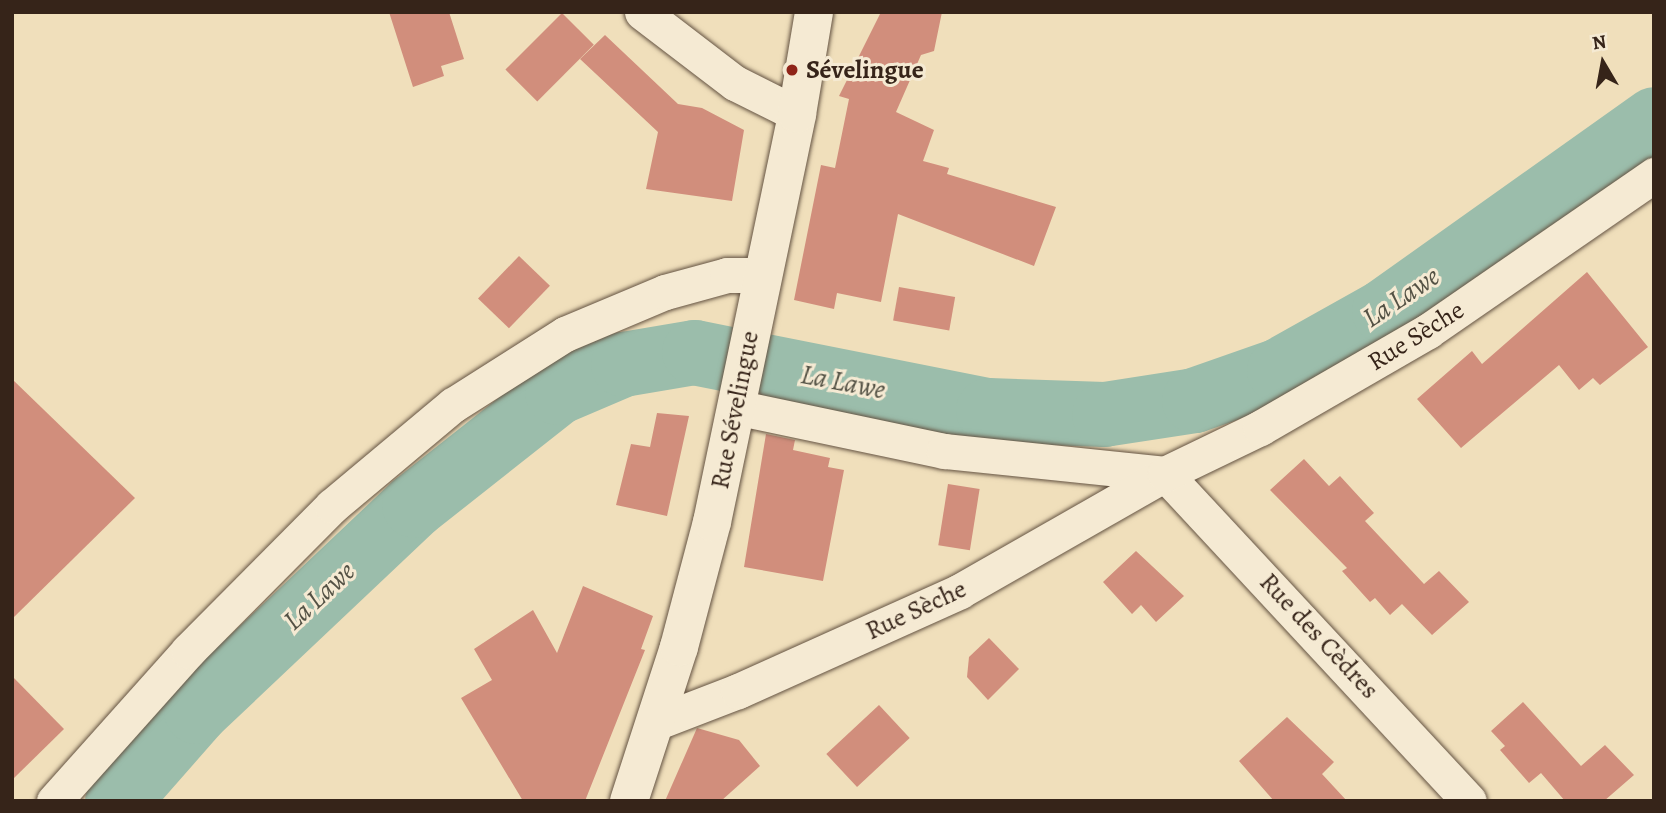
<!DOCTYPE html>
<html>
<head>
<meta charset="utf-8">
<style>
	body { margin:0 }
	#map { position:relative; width:1666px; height:813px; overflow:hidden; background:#f0dfbb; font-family:Alegreya,serif }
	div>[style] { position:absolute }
	.river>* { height:65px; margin:-32.5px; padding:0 32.5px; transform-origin:32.5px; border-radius:32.5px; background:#9bbdab }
	.building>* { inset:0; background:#d18e7c; transform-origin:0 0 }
	.roads { filter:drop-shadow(0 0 2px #645342) drop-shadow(0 0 2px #645342) }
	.minor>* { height:35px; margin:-17.5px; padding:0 17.5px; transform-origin:17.5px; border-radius:17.5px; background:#f5ead3 }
	.secondary>* { height:38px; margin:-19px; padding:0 19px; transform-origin:19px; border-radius:19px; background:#f5ead3 }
	.dots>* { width:19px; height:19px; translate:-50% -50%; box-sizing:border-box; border:4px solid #f5ead3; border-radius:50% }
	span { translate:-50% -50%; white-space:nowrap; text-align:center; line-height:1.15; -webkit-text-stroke:6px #f5ead3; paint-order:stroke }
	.poi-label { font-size:26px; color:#362419; font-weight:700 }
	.left { translate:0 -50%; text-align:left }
	.street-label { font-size:26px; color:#362419 }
	.water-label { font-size:28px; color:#545245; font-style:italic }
	.frame { position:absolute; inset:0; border:14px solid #362419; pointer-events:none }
	.north { position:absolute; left:1568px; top:28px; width:70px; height:70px; -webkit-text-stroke:5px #f5ead3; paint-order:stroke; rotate:350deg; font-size:19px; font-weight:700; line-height:28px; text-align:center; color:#362419 }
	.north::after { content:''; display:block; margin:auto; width:24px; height:32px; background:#362419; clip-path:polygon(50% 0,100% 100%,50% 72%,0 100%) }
</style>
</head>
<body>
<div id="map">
	<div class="river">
		<div style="left:117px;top:801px;width:120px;rotate:-48.7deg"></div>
		<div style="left:196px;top:711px;width:300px;rotate:-43.4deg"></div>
		<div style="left:414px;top:505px;width:182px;rotate:-38.3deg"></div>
		<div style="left:557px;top:392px;width:72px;rotate:-23deg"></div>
		<div style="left:623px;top:364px;width:72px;rotate:-9.6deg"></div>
		<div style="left:694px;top:352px;width:300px;rotate:11.2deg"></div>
		<div style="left:988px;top:410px;width:116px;rotate:2deg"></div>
		<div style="left:1104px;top:414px;width:91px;rotate:-8.8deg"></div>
		<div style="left:1194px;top:400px;width:90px;rotate:-19.4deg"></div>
		<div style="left:1279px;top:370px;width:120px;rotate:-29.3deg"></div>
		<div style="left:1384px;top:311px;width:331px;rotate:-35.4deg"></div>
	</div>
	<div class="building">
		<div style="clip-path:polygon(389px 12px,449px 12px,464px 59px,441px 66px,444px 76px,413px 87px)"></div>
		<div style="clip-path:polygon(881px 12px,942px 12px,934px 51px,921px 55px,896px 112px,934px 130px,923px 161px,949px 168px,947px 174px,1056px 207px,1034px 266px,898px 214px,881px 302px,837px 293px,834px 309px,794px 300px,821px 165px,835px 168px,849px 99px,839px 96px)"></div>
		<div style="left:562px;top:13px;width:45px;height:80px;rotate:45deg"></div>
		<div style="clip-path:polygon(605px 35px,678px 104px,702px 108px,744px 130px,732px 201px,646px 189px,658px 132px,580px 59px)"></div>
		<div style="left:519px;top:256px;width:43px;height:59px;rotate:44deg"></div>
		<div style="clip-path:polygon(1587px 272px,1648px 347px,1600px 385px,1593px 378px,1579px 390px,1559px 365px,1461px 448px,1417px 399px,1472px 351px,1482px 364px)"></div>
		<div style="left:899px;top:287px;width:57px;height:34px;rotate:10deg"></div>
		<div style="clip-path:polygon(12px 379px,135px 498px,12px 619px)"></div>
		<div style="clip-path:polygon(657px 413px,689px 416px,667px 516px,616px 505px,631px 444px,650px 447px)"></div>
		<div style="clip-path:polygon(766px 434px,795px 440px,793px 450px,830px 458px,828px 467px,844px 470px,823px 581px,744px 567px)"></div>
		<div style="clip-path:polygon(1304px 459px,1329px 486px,1340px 476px,1374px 513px,1365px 521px,1424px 584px,1439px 571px,1469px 602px,1432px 635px,1402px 604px,1390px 615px,1375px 598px,1370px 602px,1342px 571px,1347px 568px,1270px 490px)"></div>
		<div style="left:948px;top:484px;width:32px;height:62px;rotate:9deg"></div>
		<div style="clip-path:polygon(1136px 551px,1184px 596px,1156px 622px,1141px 605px,1132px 614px,1103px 582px)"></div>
		<div style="clip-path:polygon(583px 586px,653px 616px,641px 649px,645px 650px,585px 801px,523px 801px,461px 698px,492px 680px,474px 649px,533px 610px,557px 653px)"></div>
		<div style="clip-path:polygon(989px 638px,1019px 669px,988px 700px,967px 677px,969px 657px)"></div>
		<div style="clip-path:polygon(12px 676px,64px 729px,12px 780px)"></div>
		<div style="clip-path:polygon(1523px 702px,1581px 766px,1605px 745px,1634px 775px,1604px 801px,1565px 801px,1541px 773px,1529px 783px,1500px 750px,1505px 746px,1491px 731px)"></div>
		<div style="left:879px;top:705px;width:45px;height:72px;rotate:47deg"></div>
		<div style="clip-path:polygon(1287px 717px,1334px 762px,1322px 774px,1347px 801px,1274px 801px,1239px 761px)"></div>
		<div style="clip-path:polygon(697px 728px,739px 740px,760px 766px,721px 801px,665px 801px)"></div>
	</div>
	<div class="roads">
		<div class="minor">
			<div style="left:642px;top:12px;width:117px;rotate:37.4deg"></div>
			<div style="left:735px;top:83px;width:69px;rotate:26.6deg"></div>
			<div style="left:735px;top:407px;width:214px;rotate:11.9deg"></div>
			<div style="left:944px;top:451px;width:222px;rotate:5.9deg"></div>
			<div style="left:1165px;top:474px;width:446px;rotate:47.1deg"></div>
			<div style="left:655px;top:723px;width:89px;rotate:-21.1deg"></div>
			<div style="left:738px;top:691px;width:243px;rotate:-24.2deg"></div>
			<div style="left:960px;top:591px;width:236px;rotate:-29.7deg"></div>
			<div style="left:1165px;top:474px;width:106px;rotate:-25.8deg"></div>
			<div style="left:1260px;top:428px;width:194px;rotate:-30deg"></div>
			<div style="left:1428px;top:331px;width:275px;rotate:-34.6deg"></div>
			<div style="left:54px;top:801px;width:201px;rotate:-48.2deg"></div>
			<div style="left:188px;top:651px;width:204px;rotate:-45.2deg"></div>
			<div style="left:332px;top:506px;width:158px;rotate:-39.9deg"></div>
			<div style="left:453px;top:405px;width:133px;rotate:-32.4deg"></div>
			<div style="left:565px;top:334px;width:108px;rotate:-22.8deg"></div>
			<div style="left:665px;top:292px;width:64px;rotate:-15.3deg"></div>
			<div style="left:727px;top:275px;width:36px"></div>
		</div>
		<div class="secondary">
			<div style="left:629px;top:801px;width:162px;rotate:-72deg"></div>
			<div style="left:679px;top:647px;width:129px;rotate:-75.2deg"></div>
			<div style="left:712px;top:522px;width:417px;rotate:-78.2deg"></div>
			<div style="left:797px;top:114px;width:103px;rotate:-80.5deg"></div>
		</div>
	</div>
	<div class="dots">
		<div style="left:792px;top:70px;background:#8f2418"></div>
	</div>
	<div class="poi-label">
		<span class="left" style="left:806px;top:70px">Sévelingue</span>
	</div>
	<div class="street-label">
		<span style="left:1416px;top:336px;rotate:-32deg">Rue Sèche</span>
		<span style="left:735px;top:410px;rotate:-79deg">Rue Sévelingue</span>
		<span style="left:916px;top:610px;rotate:-25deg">Rue Sèche</span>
		<span style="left:1319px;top:636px;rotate:47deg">Rue des Cèdres</span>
	</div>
	<div class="water-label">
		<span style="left:1401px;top:297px;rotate:-34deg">La Lawe</span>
		<span style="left:843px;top:382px;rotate:11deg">La Lawe</span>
		<span style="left:319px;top:596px;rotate:-43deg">La Lawe</span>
	</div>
	<div class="frame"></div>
	<div class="north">N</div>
</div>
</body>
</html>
